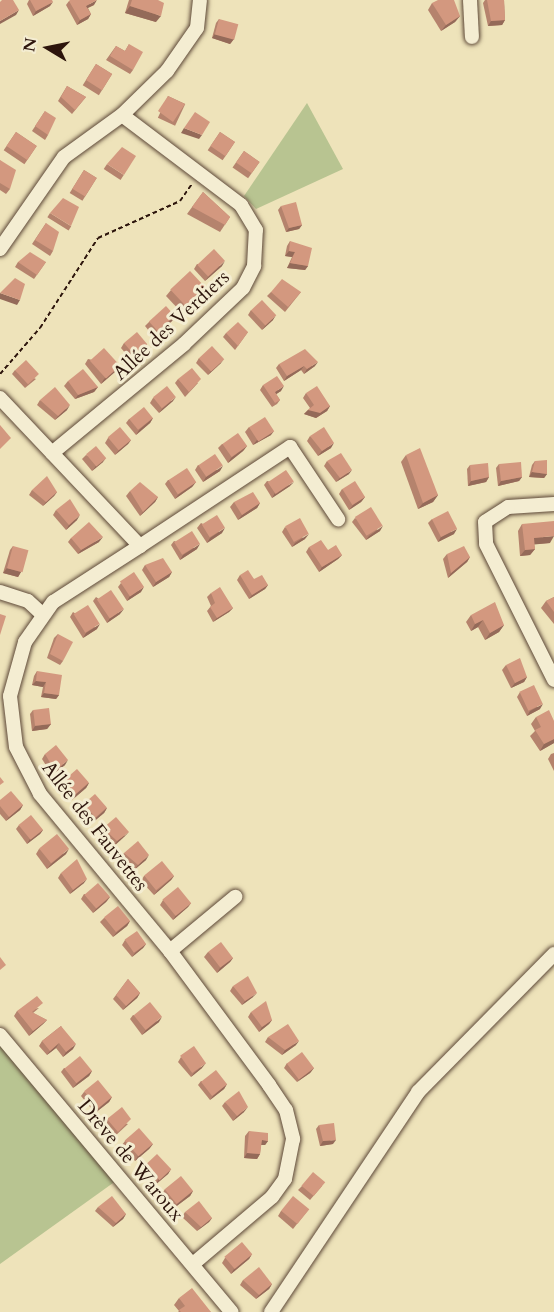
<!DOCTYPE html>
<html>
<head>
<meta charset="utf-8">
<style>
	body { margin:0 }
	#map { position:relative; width:554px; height:1312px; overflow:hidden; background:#eee3ba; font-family:Cardo,serif }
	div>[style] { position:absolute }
	.green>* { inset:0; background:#b8c491 }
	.path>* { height:2px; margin-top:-1px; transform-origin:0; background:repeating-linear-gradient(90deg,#2d150c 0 4.5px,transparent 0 7.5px) }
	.roads { filter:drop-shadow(0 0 2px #5d4838) drop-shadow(0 0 2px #5d4838) }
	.minor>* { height:14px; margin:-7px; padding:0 7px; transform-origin:7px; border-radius:7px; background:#f4edd2 }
	.wall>* { inset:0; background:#b5836d; transform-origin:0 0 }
	.shaded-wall>* { inset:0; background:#946a59 }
	.building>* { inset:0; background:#d3987f; transform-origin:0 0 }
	span { translate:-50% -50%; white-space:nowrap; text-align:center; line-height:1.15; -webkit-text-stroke:6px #f4edd2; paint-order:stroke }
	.street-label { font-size:20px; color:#2d150c }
	.north { position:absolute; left:18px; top:18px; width:60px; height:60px; -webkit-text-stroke:4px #f4edd2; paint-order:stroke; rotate:280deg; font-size:16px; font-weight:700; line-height:24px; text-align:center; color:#2d150c }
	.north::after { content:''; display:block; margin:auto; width:21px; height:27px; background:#2d150c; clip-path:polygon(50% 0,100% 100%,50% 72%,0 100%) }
</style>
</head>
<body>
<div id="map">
	<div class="green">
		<div style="clip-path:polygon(307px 103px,343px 169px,256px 209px,244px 196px)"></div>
		<div style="clip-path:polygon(0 1041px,120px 1178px,0 1264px)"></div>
	</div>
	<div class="path">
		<div style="left:0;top:374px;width:61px;rotate:-49deg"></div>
		<div style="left:40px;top:328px;width:107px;rotate:-57.2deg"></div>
		<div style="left:98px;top:238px;width:90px;rotate:-24.3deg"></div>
		<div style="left:180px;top:201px;width:21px;rotate:-55deg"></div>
	</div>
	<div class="roads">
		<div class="minor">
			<div style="left:470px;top:0;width:37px;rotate:87deg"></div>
			<div style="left:0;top:249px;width:112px;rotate:-55.2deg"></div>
			<div style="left:64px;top:157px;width:72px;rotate:-35.9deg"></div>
			<div style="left:122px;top:115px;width:63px;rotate:-44.4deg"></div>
			<div style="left:167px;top:71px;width:52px;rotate:-55.1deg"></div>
			<div style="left:197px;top:28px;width:28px;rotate:-84deg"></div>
			<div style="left:0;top:398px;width:204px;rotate:46.6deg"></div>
			<div style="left:140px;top:546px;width:103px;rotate:147.2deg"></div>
			<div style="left:53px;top:602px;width:49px;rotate:125deg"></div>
			<div style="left:25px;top:642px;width:56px;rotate:105.5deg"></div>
			<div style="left:10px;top:696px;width:51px;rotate:83.3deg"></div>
			<div style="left:16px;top:747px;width:53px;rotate:62.9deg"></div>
			<div style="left:40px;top:794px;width:204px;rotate:50.4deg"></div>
			<div style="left:170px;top:951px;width:167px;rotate:53.5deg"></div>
			<div style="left:269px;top:1085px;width:30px;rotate:56deg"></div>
			<div style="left:286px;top:1110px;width:30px;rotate:76deg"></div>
			<div style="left:293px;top:1139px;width:41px;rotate:101.3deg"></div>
			<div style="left:285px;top:1179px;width:22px;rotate:126deg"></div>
			<div style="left:272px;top:1197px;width:104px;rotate:139.7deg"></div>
			<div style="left:52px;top:453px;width:171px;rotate:-39.5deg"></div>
			<div style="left:184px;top:344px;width:81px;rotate:-43.5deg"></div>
			<div style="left:243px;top:288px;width:25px;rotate:-63deg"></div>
			<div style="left:254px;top:266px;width:36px;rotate:-87deg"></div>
			<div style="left:256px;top:230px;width:29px;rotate:-121deg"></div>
			<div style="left:241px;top:205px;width:149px;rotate:-142.9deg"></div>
			<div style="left:554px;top:504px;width:46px;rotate:176.3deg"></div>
			<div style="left:508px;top:507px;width:27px;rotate:147deg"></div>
			<div style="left:485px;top:522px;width:22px;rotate:87deg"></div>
			<div style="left:486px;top:544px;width:152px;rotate:63.4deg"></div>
			<div style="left:140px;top:546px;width:180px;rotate:-33.4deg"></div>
			<div style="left:290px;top:447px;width:87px;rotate:56.3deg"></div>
			<div style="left:0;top:592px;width:29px;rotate:18deg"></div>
			<div style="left:28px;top:601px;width:19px;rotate:43deg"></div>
			<div style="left:170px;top:951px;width:85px;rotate:-39.7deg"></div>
			<div style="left:0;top:1035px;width:361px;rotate:50.1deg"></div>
			<div style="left:271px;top:1312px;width:265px;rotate:-56.2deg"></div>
			<div style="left:418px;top:1092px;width:194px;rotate:-45.4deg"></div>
		</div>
	</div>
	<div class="wall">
		<div style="clip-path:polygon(29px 0,52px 0,50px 6px,33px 16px,27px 4px)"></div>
		<div style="clip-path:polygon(129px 0,158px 0,156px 22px,125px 13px)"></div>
		<div style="clip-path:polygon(485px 0,504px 0,505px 20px,502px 25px,488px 26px,483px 3px)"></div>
		<div style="clip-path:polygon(69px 1px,94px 5px,88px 8px,91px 14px,88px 19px,77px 25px,66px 5px)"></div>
		<div style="clip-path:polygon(432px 3px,460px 16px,455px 22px,441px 31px,428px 10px)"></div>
		<div style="clip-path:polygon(219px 19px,234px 39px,230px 44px,212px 38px,216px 23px)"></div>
		<div style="clip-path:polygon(129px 44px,133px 70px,130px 74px,106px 60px,116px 46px,125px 51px)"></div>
		<div style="left:96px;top:64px;width:19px;height:25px;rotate:32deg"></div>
		<div style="clip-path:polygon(67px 86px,86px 97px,72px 114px,58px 101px)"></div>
		<div style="left:168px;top:96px;width:19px;height:24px;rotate:25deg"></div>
		<div style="clip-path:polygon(45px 111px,48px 135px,45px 140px,32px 131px)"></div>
		<div style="left:16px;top:132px;width:25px;height:22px;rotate:34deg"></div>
		<div style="left:220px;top:132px;width:18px;height:22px;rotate:34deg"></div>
		<div style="left:244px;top:151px;width:19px;height:20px;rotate:35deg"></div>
		<div style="clip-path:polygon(0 160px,10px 189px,6px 194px,0 190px)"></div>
		<div style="left:107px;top:164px;width:20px;height:6px;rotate:33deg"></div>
		<div style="left:84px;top:170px;width:15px;height:27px;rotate:32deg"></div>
		<div style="clip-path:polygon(203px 192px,230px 217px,220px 232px,187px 214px)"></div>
		<div style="clip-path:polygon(281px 206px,302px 225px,299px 229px,286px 232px,278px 210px)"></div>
		<div style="left:50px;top:213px;width:25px;height:5px;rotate:32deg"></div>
		<div style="clip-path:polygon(46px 223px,53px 251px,50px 256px,32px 244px)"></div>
		<div style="clip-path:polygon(290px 241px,308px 266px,305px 270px,287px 268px,292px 257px,285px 256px,287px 246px)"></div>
		<div style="clip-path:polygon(18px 262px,46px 262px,34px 279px,15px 267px)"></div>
		<div style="clip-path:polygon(197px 264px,222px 266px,205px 281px,194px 269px)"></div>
		<div style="clip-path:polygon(171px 290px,201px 295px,182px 313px,166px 296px)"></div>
		<div style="clip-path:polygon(271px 292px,301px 292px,285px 312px,267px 296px)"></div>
		<div style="clip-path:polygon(251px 310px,273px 320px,262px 330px,248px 315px)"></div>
		<div style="clip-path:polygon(175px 316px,172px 321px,154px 337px,145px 326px,149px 322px)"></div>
		<div style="clip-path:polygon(248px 332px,235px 350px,223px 337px,226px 333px)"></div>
		<div style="clip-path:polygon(124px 343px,147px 344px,144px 349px,131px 360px,121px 348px)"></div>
		<div style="clip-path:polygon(199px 358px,221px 363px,208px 375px,196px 363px)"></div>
		<div style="clip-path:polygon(88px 359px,120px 366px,116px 371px,101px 384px,85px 364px)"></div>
		<div style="clip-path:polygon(279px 364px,315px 366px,304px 374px,301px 370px,284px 381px,276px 368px)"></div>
		<div style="clip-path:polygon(15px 370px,36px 379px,25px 388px,12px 374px)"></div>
		<div style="clip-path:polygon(178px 379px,198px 383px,185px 397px,175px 383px)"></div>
		<div style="clip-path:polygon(68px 381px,98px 387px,94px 392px,75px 399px,64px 386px)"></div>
		<div style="clip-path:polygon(263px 385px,281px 391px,276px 394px,280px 400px,277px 404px,272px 407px,260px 390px)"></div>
		<div style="clip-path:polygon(306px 393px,330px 406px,327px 411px,316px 418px,304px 414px,310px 408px,303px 398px)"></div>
		<div style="clip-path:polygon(153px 398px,173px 401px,159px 413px,150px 403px)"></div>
		<div style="clip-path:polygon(40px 400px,67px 410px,55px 420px,37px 405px)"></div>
		<div style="clip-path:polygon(153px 418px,150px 423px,136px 435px,126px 423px,129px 419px)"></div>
		<div style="clip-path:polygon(249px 427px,271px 435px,253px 445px,245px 432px)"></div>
		<div style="clip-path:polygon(310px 436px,331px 448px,318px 456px,307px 441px)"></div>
		<div style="clip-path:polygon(108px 438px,131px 440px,128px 444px,115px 455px,105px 443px)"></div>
		<div style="clip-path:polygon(222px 444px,247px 446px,243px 451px,228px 463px,218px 448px)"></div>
		<div style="clip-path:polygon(86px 455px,103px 462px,92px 471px,82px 459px)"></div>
		<div style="clip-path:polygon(406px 455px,438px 495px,433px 502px,418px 509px,401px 462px)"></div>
		<div style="clip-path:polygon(327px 461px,349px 474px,336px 482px,324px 466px)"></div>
		<div style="clip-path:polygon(535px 461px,547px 474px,544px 478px,529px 477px,532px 465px)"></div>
		<div style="clip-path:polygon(499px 464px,522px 477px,519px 481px,498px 486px,496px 468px)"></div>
		<div style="clip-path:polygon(198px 465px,220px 471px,203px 482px,195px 470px)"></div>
		<div style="clip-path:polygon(470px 465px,489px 477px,486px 482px,468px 486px,467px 469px)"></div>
		<div style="clip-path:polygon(168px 480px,196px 482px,192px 487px,175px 499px,165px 484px)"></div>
		<div style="clip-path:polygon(267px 481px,290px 486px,272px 498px,264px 485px)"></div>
		<div style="clip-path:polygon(342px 489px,365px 497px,361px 502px,349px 510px,339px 494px)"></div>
		<div style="clip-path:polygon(32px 490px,57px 492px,54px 496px,43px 506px,29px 495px)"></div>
		<div style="clip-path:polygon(130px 491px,158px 497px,155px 502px,140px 516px,126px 496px)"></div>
		<div style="clip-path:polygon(234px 502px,260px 503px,257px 508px,238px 520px,230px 507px)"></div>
		<div style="clip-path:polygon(56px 510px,77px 520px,66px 530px,53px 515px)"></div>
		<div style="clip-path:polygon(355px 518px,380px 531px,366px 540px,352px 522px)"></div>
		<div style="clip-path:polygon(432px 519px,454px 534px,438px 542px,428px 523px)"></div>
		<div style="clip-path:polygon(201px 523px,222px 533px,207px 543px,197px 528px)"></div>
		<div style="clip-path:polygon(522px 524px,550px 543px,534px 544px,535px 549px,530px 555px,520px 556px,518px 531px)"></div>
		<div style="clip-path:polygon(285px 527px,305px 539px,292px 547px,282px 532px)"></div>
		<div style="clip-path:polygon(71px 538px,99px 542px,78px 554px,68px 542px)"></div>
		<div style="clip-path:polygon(174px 541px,197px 549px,180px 560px,171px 545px)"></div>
		<div style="clip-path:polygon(13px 546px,21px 572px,18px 577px,3px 573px,10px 550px)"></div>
		<div style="clip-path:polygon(309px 547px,328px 550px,342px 555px,338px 559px,319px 572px,306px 552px)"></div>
		<div style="clip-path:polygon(447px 554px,470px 557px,467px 562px,448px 578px,443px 559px)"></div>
		<div style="clip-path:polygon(145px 565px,172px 572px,169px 577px,153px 587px,142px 570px)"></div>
		<div style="clip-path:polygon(240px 575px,254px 579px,268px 585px,265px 589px,249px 599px,237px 580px)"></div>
		<div style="clip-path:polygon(121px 583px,141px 592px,127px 601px,118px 587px)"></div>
		<div style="clip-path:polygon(211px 593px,233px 608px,229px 612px,213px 622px,207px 611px,211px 606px,207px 597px)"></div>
		<div style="clip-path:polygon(96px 597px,120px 614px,107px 623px,93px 601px)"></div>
		<div style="clip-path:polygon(554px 597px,554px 624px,541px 608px,546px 601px)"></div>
		<div style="clip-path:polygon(73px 612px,97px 629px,83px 638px,70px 617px)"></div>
		<div style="clip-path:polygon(471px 615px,504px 625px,499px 632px,485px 640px,478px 627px,471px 631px,466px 622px)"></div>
		<div style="clip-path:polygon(58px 634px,63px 661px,60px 665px,47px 658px,54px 638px)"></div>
		<div style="clip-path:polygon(506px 665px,527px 677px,524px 682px,511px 688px,502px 670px)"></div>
		<div style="clip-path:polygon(37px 671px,59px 695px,56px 699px,41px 697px,43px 687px,32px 685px,34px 676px)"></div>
		<div style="clip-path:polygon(520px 692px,540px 709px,527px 716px,517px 697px)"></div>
		<div style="clip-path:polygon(33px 710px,51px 724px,47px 729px,32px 731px,30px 714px)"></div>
		<div style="clip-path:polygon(536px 717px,554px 721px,554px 743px,540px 751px,530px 736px,535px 731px,531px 724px)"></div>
		<div style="clip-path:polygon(554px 753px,554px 771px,548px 759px,551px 754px)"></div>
		<div style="clip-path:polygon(45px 754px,65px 765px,52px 775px,42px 759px)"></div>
		<div style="clip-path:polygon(63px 781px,89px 783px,86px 788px,72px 800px,60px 786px)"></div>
		<div style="clip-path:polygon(0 800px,23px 805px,20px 810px,6px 821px,0 814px)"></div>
		<div style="clip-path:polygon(84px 804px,107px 808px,104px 813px,92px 823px,80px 808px)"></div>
		<div style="clip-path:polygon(19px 825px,43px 830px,40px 834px,27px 844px,16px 829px)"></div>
		<div style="clip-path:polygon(103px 828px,125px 836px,114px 846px,100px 833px)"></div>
		<div style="clip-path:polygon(39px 849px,66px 854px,47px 869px,36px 854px)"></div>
		<div style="clip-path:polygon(124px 853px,146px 860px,134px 870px,121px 857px)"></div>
		<div style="clip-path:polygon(61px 873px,84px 883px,70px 894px,58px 878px)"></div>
		<div style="clip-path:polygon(144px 876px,174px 876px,171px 880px,154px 895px,141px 881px)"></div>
		<div style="clip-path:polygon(84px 894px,110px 897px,106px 902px,93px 913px,81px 899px)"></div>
		<div style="clip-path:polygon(163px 900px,191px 903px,188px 907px,173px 920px,160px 905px)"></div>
		<div style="clip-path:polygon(104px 918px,130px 921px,127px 926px,113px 937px,100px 922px)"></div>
		<div style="clip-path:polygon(125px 940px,146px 944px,143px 948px,132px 957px,122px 945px)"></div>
		<div style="clip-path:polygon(208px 952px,233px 958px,230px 962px,217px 973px,204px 957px)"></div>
		<div style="clip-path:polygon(128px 979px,140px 993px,137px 998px,123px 1010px,113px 999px)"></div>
		<div style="clip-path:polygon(233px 986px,253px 997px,242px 1005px,230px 991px)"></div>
		<div style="clip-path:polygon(39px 1008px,33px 1013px,47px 1020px,43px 1024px,29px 1036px,14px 1016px,17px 1011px)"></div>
		<div style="clip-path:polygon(251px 1012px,272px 1020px,269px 1024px,259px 1032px,248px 1017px)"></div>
		<div style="clip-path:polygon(133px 1015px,159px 1022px,142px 1035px,130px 1019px)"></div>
		<div style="clip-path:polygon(61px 1026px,73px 1049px,63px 1057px,56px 1048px,47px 1055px,39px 1046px,42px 1041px)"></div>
		<div style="clip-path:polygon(268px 1037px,296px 1045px,282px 1055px,265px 1042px)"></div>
		<div style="clip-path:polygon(181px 1057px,202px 1068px,191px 1077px,178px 1062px)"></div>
		<div style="clip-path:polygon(287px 1063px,314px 1068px,310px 1073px,297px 1082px,284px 1068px)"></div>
		<div style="clip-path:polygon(64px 1068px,92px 1071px,89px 1076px,73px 1088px,61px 1072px)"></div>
		<div style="clip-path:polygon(201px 1081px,227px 1084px,224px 1089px,210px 1100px,198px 1085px)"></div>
		<div style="clip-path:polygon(84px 1092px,112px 1097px,109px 1102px,95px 1113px,81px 1096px)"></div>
		<div style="clip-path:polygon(225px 1102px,244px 1112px,233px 1121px,222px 1106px)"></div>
		<div style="clip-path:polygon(107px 1119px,128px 1124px,114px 1137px,104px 1123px)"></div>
		<div style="clip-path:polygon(319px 1125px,333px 1144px,320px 1146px,316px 1129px)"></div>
		<div style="clip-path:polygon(249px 1131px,268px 1141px,265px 1145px,261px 1145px,260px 1154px,257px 1159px,244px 1158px,245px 1136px)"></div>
		<div style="clip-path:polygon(125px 1141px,153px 1144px,149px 1149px,135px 1161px,122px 1145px)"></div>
		<div style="clip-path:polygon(145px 1164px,171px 1169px,168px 1174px,155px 1185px,142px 1169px)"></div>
		<div style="clip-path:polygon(302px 1186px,322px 1186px,310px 1200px,298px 1190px)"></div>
		<div style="clip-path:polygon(165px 1189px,193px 1191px,190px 1196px,174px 1208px,162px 1194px)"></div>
		<div style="clip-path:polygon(98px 1207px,126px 1214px,123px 1219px,113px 1227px,95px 1211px)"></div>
		<div style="clip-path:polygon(309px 1209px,293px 1229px,278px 1216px,281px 1211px)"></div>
		<div style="clip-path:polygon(185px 1212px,212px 1218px,209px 1222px,197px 1231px,182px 1217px)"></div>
		<div style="clip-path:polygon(252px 1254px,249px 1259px,231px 1274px,222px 1263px,225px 1258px)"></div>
		<div style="clip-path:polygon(243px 1280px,272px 1284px,269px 1289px,256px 1299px,240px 1285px)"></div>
		<div style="clip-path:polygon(179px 1298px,211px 1312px,178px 1312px,179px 1311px,174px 1305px)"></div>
	</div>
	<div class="shaded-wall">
		<div style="clip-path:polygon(97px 0,94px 5px,83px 10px,86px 6px)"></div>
		<div style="clip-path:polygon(53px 2px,50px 6px,33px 16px,36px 11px)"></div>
		<div style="clip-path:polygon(130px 6px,161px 16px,156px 22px,125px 13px)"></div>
		<div style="clip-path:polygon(19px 10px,16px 15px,0 24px,0 21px)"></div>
		<div style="clip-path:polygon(91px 14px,88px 19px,77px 25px,80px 20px)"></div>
		<div style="clip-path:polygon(460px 16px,455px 22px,441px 31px,446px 25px)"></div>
		<div style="clip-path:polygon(505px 20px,502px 25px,488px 26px,491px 21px)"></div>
		<div style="clip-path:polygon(215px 34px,234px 39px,230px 44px,212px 38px)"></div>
		<div style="clip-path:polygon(184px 128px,202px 135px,199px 139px,181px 133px)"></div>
		<div style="clip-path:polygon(302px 225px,299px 229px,286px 232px,289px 228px)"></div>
		<div style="clip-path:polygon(289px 251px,295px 252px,292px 257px,285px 256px)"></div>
		<div style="clip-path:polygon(225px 261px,222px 266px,205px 281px,208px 277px)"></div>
		<div style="clip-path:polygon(290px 263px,308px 266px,305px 270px,287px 268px)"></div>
		<div style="clip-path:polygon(206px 288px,201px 295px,182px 313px,187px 307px)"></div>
		<div style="clip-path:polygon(0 293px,20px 300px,17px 305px,0 299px)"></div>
		<div style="clip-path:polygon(276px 315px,273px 320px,262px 330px,265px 326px)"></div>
		<div style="clip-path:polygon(175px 316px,172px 321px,154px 337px,158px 332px)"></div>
		<div style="clip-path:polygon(147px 344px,144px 349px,131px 360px,134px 355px)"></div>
		<div style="clip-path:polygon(224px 359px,221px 363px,208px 375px,211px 371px)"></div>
		<div style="clip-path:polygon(318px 362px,315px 366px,304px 374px,307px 369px)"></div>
		<div style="clip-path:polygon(120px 366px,116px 371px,101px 384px,104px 379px)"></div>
		<div style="clip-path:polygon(304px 366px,301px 370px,284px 381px,287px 376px)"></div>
		<div style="clip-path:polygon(284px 386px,281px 391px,272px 397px,275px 392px)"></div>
		<div style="clip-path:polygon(98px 387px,94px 392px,75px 399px,78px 395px)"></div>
		<div style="clip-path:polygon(176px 397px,173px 401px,159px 413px,162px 409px)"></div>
		<div style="clip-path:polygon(70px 405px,67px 410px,55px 420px,58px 416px)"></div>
		<div style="clip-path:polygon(330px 406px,327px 411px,316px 418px,304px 414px,308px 410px)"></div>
		<div style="clip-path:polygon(153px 418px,150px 423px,136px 435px,139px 430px)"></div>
		<div style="clip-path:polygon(274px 431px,271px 435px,253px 445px,257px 440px)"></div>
		<div style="clip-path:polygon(131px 440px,128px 444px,115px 455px,119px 450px)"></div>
		<div style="clip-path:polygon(334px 443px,331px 448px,318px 456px,322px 451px)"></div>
		<div style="clip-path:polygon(247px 446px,243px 451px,228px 463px,231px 458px)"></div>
		<div style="clip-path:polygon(106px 458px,103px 462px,92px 471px,96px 466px)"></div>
		<div style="clip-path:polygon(223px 466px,220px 471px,203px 482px,206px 477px)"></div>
		<div style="clip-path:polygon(352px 470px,349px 474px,336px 482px,340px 478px)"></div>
		<div style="clip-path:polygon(532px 472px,547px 474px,544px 478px,529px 477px)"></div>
		<div style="clip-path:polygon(489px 477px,486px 482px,468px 486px,471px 481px)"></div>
		<div style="clip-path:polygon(522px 477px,519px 481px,498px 486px,501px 481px)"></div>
		<div style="clip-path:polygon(196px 482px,192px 487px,175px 499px,178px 495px)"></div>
		<div style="clip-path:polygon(294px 482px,290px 486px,272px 498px,275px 493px)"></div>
		<div style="clip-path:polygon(57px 492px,54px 496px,43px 506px,46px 502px)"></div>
		<div style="clip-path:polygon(438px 495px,433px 502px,418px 509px,423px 503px)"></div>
		<div style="clip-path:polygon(158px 497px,155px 502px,140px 516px,143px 512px)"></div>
		<div style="clip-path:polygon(365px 497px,361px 502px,349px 510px,353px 505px)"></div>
		<div style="clip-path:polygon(260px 503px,257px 508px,238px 520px,242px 515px)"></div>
		<div style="clip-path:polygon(80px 515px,77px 520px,66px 530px,69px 525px)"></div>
		<div style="clip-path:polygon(383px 526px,380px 531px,366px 540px,369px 536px)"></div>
		<div style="clip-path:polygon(225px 528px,222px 533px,207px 543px,210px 538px)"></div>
		<div style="clip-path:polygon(457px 529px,454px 534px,438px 542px,441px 537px)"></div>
		<div style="clip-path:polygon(309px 534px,305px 539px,292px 547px,295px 543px)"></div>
		<div style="clip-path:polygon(554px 536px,550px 543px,529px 545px,534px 538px)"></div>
		<div style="clip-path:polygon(103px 537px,99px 542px,78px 554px,81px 550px)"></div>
		<div style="clip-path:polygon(200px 544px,197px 549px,180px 560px,183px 555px)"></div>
		<div style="clip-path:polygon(535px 549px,530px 555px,520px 556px,525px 550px)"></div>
		<div style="clip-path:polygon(342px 555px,338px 559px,319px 572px,322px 567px)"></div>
		<div style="clip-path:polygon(470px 557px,467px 562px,448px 578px,451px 573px)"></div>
		<div style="clip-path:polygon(7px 568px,21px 572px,18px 577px,3px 573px)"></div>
		<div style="clip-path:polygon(172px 572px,169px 577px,153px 587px,156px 582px)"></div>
		<div style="clip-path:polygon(268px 585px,265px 589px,249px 599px,252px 595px)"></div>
		<div style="clip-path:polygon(144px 587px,141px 592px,127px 601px,130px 596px)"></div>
		<div style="clip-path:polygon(233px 608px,229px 612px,213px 622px,217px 618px)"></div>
		<div style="clip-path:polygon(124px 609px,120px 614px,107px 623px,110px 618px)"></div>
		<div style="clip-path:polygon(483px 620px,478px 627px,471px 631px,475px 624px)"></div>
		<div style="clip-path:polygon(100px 624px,97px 629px,83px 638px,86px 633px)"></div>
		<div style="clip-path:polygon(504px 625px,499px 632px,485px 640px,490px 633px)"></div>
		<div style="clip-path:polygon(527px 677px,524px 682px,511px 688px,515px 683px)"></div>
		<div style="clip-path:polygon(36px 681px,46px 682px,43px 687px,32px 685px)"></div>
		<div style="clip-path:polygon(44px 693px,59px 695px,56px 699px,41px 697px)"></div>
		<div style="clip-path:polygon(543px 704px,540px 709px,527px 716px,530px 711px)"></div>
		<div style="clip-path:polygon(51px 724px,47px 729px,32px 731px,35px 726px)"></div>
		<div style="clip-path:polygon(554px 739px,554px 743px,540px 751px,544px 744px)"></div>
		<div style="clip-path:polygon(68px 760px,65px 765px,52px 775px,55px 771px)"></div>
		<div style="clip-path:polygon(89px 783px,86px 788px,72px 800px,75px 795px)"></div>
		<div style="clip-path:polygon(23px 805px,20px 810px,6px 821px,9px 817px)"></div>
		<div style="clip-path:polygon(107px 808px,104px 813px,92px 823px,96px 818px)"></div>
		<div style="clip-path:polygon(43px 830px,40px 834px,27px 844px,30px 839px)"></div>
		<div style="clip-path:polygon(129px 832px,125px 836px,114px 846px,117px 841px)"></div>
		<div style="clip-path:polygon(69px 849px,66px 854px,47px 869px,51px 864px)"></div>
		<div style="clip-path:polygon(149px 855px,146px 860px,134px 870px,138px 865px)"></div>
		<div style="clip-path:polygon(174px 876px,171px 880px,154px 895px,157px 891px)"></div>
		<div style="clip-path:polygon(87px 879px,84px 883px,70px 894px,73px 890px)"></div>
		<div style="clip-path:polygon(110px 897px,106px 902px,93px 913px,96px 909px)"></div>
		<div style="clip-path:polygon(191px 903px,188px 907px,173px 920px,176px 915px)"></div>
		<div style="clip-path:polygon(130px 921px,127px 926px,113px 937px,116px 933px)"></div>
		<div style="clip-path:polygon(146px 944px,143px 948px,132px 957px,135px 953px)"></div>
		<div style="clip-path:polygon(233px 958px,230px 962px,217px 973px,220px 968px)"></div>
		<div style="clip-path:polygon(140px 993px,137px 998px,123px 1010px,126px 1006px)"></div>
		<div style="clip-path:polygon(257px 993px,253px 997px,242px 1005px,245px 1001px)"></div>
		<div style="clip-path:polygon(162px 1017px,159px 1022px,142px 1035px,146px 1030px)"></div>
		<div style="clip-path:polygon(47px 1020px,43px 1024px,29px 1036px,33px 1031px)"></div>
		<div style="clip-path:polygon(272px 1020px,269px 1024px,259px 1032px,262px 1027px)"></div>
		<div style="clip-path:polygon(299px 1041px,296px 1045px,282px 1055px,285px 1050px)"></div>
		<div style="clip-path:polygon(59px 1043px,56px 1048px,47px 1055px,50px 1051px)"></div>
		<div style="clip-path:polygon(76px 1044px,73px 1049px,63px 1057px,66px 1052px)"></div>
		<div style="clip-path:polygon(206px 1063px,202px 1068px,191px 1077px,194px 1073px)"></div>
		<div style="clip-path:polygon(314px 1068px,310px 1073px,297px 1082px,301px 1078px)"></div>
		<div style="clip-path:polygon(92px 1071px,89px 1076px,73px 1088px,77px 1083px)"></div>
		<div style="clip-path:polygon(227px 1084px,224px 1089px,210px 1100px,213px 1096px)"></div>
		<div style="clip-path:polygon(112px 1097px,109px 1102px,95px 1113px,98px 1109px)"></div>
		<div style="clip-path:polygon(248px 1107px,244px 1112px,233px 1121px,237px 1116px)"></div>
		<div style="clip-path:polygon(262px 1140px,268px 1141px,265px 1145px,258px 1145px)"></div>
		<div style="clip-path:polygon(336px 1140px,333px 1144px,320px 1146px,323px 1141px)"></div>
		<div style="clip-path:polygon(153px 1144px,149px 1149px,135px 1161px,138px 1156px)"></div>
		<div style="clip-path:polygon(247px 1153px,260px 1154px,257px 1159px,244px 1158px)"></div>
		<div style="clip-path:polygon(171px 1169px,168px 1174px,155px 1185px,158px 1180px)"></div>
		<div style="clip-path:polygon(193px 1191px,190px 1196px,174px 1208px,177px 1204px)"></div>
		<div style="clip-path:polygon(126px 1214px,123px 1219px,113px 1227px,116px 1223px)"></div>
		<div style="clip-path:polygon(212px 1218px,209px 1222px,197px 1231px,201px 1227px)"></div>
		<div style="clip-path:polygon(252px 1254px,249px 1259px,231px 1274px,234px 1269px)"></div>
		<div style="clip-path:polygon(272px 1284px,269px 1289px,256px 1299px,259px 1295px)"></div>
	</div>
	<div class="building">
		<div style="clip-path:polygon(2px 0,13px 0,19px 10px,0 21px,0 2px)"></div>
		<div style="clip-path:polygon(30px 0,52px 0,53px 2px,36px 11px)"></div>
		<div style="clip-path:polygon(70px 0,97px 0,86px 6px,91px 14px,80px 20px,69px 1px)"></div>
		<div style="clip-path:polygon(132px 0,158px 0,164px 3px,161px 16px,130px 6px)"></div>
		<div style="clip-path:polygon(438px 0,454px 0,460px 16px,446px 25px,432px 3px)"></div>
		<div style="clip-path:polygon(487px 0,504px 0,505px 20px,491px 21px)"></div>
		<div style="left:219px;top:19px;width:20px;height:16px;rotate:15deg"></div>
		<div style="clip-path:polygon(129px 44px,143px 52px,133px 70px,110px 56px,116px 46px,125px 51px)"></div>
		<div style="left:96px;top:64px;width:19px;height:19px;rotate:32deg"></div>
		<div style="clip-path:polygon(67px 86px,86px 97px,75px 110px,61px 97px)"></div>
		<div style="clip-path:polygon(168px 96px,185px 104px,173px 122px,158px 111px)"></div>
		<div style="clip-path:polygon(45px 111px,56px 118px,48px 135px,35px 126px)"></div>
		<div style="clip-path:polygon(195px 112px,210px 122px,202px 135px,184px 128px)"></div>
		<div style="left:16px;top:132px;width:25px;height:17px;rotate:34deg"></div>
		<div style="left:220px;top:132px;width:18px;height:17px;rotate:34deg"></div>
		<div style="clip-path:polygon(122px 147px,136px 156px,124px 175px,107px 164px)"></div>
		<div style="left:244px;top:151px;width:19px;height:14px;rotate:35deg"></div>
		<div style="clip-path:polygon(0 160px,16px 170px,10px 189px,0 183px)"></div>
		<div style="left:84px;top:170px;width:15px;height:22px;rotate:32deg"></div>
		<div style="clip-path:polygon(203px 192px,230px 217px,225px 225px,192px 207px)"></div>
		<div style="clip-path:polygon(63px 198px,79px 207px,71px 226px,50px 213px)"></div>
		<div style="clip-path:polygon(296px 202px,302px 225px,289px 228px,281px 206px)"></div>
		<div style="clip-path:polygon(46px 223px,59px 232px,53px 251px,35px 240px)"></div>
		<div style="clip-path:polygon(290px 241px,312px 248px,308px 266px,290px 263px,295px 252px,289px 251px)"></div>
		<div style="left:214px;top:249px;width:16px;height:23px;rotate:47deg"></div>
		<div style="clip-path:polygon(30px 252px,46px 262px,37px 275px,18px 262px)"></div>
		<div style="left:190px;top:271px;width:23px;height:27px;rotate:47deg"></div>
		<div style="clip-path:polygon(15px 278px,25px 284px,20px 300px,0 293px)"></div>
		<div style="clip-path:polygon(282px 279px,301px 292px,288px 307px,271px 292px)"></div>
		<div style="left:262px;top:300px;width:21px;height:15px;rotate:47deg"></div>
		<div style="left:166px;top:306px;width:13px;height:23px;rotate:48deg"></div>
		<div style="clip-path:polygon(238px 322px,248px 332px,238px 346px,226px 333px)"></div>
		<div style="left:137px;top:332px;width:16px;height:17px;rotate:50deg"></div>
		<div style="left:212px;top:346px;width:18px;height:18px;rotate:47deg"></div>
		<div style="left:104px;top:348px;width:24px;height:19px;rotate:48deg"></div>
		<div style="clip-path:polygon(305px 349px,318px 362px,307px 369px,304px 366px,287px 376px,279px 364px)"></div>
		<div style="left:26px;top:360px;width:19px;height:15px;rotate:47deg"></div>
		<div style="clip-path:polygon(192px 368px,201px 379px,189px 392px,178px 379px)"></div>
		<div style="clip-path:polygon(83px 369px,98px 387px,78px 395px,68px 381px)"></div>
		<div style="clip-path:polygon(277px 376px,284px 386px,275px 392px,280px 400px,275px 403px,263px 385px)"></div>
		<div style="left:167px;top:386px;width:14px;height:18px;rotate:51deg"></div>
		<div style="clip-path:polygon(317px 386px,330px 406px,320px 413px,308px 410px,314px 405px,306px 393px)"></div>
		<div style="clip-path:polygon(55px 387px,70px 405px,58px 416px,40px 400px)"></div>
		<div style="left:144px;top:407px;width:14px;height:19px;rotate:51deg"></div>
		<div style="left:265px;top:417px;width:17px;height:19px;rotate:57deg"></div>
		<div style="clip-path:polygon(0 425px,11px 438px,0 449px)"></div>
		<div style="left:120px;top:427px;width:17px;height:16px;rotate:50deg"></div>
		<div style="clip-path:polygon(324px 427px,334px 443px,322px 451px,310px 436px)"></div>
		<div style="left:238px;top:433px;width:16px;height:19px;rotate:55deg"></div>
		<div style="left:96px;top:446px;width:16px;height:13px;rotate:50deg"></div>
		<div style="clip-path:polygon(420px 448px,438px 495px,423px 503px,406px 455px)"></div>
		<div style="clip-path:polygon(341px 453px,352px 470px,340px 478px,327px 461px)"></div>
		<div style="left:215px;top:454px;width:14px;height:20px;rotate:56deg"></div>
		<div style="clip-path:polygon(547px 460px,547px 474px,532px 472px,535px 461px)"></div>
		<div style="clip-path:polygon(521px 462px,522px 477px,501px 481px,499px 464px)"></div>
		<div style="clip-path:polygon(488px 463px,489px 477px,471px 481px,470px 465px)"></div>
		<div style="left:187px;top:468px;width:17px;height:22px;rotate:57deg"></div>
		<div style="left:286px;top:470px;width:14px;height:22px;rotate:56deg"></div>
		<div style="clip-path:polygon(47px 476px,57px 492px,46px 502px,32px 490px)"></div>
		<div style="left:355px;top:481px;width:19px;height:15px;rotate:58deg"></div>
		<div style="clip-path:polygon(140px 482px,158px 497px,143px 512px,130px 491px)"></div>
		<div style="clip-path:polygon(253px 492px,260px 503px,242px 515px,234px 502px)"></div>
		<div style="clip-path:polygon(70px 499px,80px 515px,69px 525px,56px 510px)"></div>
		<div style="left:371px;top:507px;width:22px;height:19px;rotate:58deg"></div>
		<div style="left:448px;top:511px;width:20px;height:18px;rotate:63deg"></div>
		<div style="left:217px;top:515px;width:15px;height:18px;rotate:58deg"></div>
		<div style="left:300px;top:518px;width:18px;height:17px;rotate:61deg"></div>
		<div style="clip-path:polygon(554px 521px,554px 536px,534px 538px,535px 549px,525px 550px,522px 524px)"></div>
		<div style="clip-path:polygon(89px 522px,103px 537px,81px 550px,71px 538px)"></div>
		<div style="left:192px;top:531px;width:15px;height:21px;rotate:58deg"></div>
		<div style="clip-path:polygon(321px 540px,328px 550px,336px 545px,342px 555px,322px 567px,309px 547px)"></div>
		<div style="left:13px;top:546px;width:16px;height:23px;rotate:15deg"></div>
		<div style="clip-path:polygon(464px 546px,470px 557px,451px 573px,447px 554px)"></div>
		<div style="clip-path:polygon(163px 558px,172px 572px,156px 582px,145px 565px)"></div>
		<div style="clip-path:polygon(248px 570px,254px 579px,262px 575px,268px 585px,252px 595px,240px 575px)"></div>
		<div style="left:134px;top:572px;width:18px;height:17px;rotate:56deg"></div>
		<div style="clip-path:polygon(220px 587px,233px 608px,217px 618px,210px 607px,215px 603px,211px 593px)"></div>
		<div style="left:111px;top:590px;width:23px;height:17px;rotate:56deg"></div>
		<div style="clip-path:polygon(554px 597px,554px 612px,546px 601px)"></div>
		<div style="clip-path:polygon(495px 602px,504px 625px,490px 633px,483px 620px,475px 624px,471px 615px)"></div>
		<div style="left:88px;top:605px;width:22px;height:17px;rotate:58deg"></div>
		<div style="clip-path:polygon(0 614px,6px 616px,0 635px)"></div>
		<div style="clip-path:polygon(58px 634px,73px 642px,63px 661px,50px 654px)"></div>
		<div style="clip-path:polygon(520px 658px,527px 677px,515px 683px,506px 665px)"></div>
		<div style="clip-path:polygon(37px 671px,62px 675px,59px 695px,44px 693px,46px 682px,36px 681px)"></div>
		<div style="left:534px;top:685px;width:21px;height:16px;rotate:65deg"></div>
		<div style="left:49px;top:708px;width:16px;height:16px;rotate:83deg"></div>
		<div style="clip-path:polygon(549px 710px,554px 721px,554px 739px,544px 744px,535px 730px,541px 727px,536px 717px)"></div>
		<div style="clip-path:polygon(56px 745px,68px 760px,55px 771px,45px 754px)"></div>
		<div style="left:77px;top:769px;width:18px;height:18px;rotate:49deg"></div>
		<div style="clip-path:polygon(0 777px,4px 782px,0 785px)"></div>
		<div style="clip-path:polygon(11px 791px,23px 805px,9px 817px,0 806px,0 800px)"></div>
		<div style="left:95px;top:794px;width:18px;height:15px;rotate:49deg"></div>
		<div style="left:31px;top:815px;width:19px;height:16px;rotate:51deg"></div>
		<div style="clip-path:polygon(116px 817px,129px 832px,117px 841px,103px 828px)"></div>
		<div style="left:57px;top:834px;width:19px;height:23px;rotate:51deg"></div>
		<div style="clip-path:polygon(138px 841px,149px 855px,138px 865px,124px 853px)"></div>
		<div style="clip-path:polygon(77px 859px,87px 879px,73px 890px,61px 873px)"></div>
		<div style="left:162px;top:861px;width:19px;height:23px;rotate:51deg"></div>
		<div style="left:98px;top:883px;width:18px;height:18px;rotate:49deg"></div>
		<div style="left:178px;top:887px;width:21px;height:20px;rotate:51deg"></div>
		<div style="left:118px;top:906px;width:19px;height:18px;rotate:51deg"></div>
		<div style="left:137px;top:931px;width:16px;height:15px;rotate:55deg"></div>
		<div style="left:221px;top:942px;width:20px;height:16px;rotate:53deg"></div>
		<div style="clip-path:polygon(0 957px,6px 965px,0 970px)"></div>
		<div style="clip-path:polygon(248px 976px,257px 993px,245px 1001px,233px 986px)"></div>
		<div style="clip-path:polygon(128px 979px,140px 993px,126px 1006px,116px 995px)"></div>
		<div style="clip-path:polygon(37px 996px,43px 1003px,32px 1012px,47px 1020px,33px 1031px,17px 1011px)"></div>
		<div style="clip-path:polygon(266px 1001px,272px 1020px,262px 1027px,251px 1012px)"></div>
		<div style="left:150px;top:1002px;width:19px;height:21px;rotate:51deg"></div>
		<div style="clip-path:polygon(288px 1024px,299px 1041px,285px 1050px,268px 1037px)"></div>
		<div style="clip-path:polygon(61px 1026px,76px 1044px,66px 1052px,59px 1043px,50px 1051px,42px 1041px)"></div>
		<div style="left:194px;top:1046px;width:21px;height:17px;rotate:55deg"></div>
		<div style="left:302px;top:1052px;width:20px;height:19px;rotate:53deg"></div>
		<div style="left:80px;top:1056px;width:19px;height:20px;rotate:51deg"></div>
		<div style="left:216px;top:1070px;width:18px;height:19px;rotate:52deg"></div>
		<div style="left:98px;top:1080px;width:22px;height:18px;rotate:51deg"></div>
		<div style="clip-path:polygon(239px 1091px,248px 1107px,237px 1116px,225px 1102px)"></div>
		<div style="clip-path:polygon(122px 1107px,131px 1119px,118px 1132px,107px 1119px)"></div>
		<div style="clip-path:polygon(334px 1123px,336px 1140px,323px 1141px,319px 1125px)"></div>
		<div style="left:139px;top:1128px;width:21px;height:19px;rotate:49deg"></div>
		<div style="clip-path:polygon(249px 1131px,268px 1133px,268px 1141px,262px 1140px,260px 1154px,247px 1153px)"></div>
		<div style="left:157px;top:1154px;width:21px;height:16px;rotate:47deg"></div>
		<div style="left:313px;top:1172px;width:16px;height:18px;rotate:40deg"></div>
		<div style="left:181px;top:1176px;width:19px;height:21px;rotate:51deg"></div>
		<div style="clip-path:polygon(112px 1196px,126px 1214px,116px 1223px,98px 1207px)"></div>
		<div style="left:293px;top:1196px;width:21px;height:19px;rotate:39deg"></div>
		<div style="clip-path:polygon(199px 1201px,212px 1218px,201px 1227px,185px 1212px)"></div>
		<div style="left:242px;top:1242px;width:16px;height:23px;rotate:50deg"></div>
		<div style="clip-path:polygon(259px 1267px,272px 1284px,259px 1295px,243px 1280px)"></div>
		<div style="clip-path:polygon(192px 1288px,211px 1312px,181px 1312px,179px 1310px,185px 1306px,179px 1298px)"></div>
	</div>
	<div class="street-label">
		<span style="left:171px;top:325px;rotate:-43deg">Allée des Verdiers</span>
		<span style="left:95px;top:826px;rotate:52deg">Allée des Fauvettes</span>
		<span style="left:131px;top:1160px;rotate:50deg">Drève de Waroux</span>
	</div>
	<div class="north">N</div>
</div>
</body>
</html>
